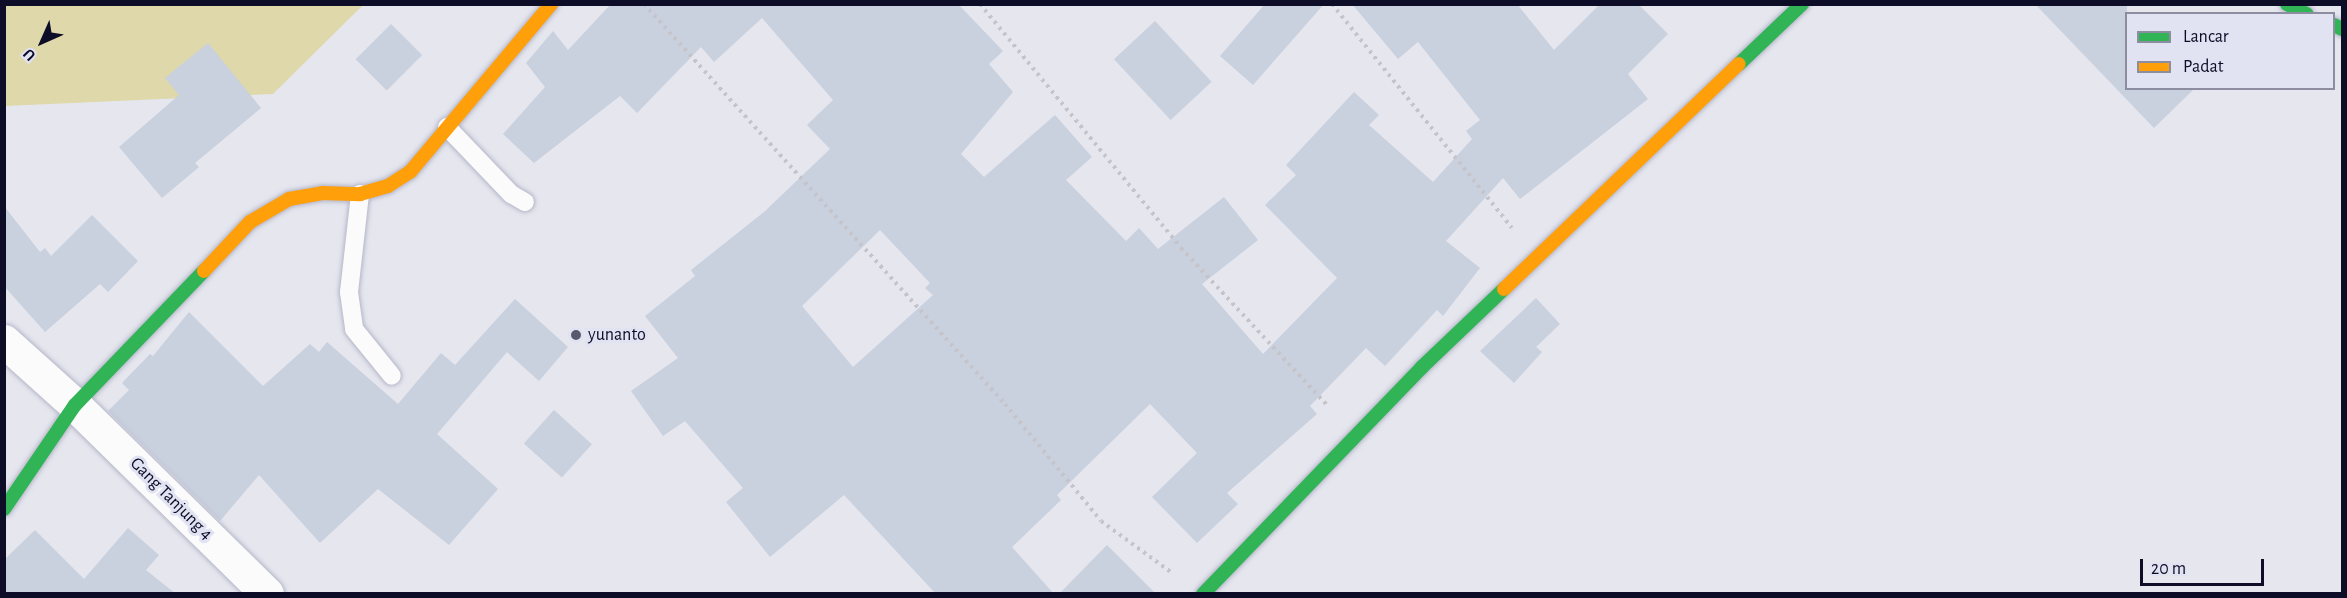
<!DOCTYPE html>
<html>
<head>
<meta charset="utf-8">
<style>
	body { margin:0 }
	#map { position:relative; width:2347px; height:598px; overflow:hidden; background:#e5e6ee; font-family:"Alegreya Sans",sans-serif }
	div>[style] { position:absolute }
	.green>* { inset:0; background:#ded8aa }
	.building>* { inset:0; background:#c9d0de; transform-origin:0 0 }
	.path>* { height:4px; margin-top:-2px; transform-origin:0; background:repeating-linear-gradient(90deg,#c4c4ca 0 3px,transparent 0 7.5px) }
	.roads { filter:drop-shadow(0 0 2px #b5b6c8) drop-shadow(0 0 2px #b5b6c8) }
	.lane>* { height:18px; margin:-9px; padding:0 9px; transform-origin:9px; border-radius:9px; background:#fbfbfc }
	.street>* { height:33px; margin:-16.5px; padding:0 16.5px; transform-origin:16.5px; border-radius:16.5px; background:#fbfbfc }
	.fast>* { height:14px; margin:-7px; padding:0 7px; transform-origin:7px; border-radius:7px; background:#30b455 }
	.slow>* { height:14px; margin:-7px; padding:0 7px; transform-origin:7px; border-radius:7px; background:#ff9f0a }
	.dots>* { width:16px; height:16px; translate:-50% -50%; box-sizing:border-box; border:3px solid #e1e3f2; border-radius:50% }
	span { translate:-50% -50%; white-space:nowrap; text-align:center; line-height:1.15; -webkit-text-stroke:6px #e1e3f2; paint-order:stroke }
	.poi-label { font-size:18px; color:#0e0d27 }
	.left { translate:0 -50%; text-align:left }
	.street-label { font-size:18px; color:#0e0d27 }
	.frame { position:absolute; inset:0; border:6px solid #0e0d27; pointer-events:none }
	.legend { position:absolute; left:2125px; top:12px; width:210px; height:78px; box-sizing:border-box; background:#e1e3f2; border:2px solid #8d8da1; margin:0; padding:8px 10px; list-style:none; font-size:18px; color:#0e0d27 }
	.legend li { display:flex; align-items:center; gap:12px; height:30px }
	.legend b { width:30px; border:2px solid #8d8da1 }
	.north { position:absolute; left:12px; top:12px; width:60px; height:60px; -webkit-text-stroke:4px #e1e3f2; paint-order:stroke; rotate:225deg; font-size:16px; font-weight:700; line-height:24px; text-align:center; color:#0e0d27 }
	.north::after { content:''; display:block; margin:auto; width:21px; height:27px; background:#0e0d27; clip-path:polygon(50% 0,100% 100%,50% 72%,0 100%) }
	.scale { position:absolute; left:2140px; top:559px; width:124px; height:27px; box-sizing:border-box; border:3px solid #0e0d27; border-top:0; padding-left:8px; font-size:18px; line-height:21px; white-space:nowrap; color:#0e0d27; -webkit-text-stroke:4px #e1e3f2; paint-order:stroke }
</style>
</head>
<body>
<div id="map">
	<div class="green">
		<div style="clip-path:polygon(4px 5px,363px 5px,273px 94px,5px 106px)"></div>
	</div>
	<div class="building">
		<div style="clip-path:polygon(evenodd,611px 4px,958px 4px,1003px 51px,989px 64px,1013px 92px,961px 154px,984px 177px,1055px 115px,1092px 157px,1066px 180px,1126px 241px,1139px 228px,1158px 249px,1224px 197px,1258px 240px,1202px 284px,1263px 354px,1337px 278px,1265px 205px,1296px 175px,1286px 165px,1354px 92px,1379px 115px,1369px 125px,1433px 182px,1472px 139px,1466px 131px,1480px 120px,1418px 42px,1398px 59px,1352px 4px,1517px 4px,1554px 50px,1600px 4px,1638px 4px,1668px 34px,1628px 74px,1648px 99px,1520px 199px,1503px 178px,1446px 241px,1480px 268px,1443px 316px,1437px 310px,1385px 366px,1366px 348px,1310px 406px,1317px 414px,1227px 493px,1238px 504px,1197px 543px,1152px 497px,1197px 453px,1150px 404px,1057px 495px,1061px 500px,1012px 547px,1054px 594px,936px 594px,844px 495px,770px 557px,726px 502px,743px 488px,685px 421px,663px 436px,631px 391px,678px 358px,645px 316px,695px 276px,691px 270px,764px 212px,830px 149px,807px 125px,833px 100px,762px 18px,714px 62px,701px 47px,637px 113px,620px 96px,534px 163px,503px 134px,545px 87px,526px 63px,553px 31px,568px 50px,611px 4px,880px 230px,930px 283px,925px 288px,933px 295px,853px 367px,802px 306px,880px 230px)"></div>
		<div style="clip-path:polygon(1265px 4px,1324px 4px,1253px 85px,1220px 56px)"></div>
		<div style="clip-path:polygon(2035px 4px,2127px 4px,2127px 88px,2195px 88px,2154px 128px)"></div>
		<div style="left:1155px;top:21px;width:83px;height:56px;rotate:47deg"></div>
		<div style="left:391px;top:24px;width:44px;height:50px;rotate:45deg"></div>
		<div style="clip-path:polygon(208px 43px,261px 108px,195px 163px,199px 167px,162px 198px,119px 147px,179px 95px,165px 78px)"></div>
		<div style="clip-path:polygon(4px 206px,40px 252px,45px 248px,51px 256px,92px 215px,138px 261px,108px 292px,100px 284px,45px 332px,4px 286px)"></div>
		<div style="clip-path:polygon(1536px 298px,1560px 324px,1536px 347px,1542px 352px,1514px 383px,1480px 351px)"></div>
		<div style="clip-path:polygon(515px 299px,568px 347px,539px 381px,507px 352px,437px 434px,498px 489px,449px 545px,378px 489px,320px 543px,259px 475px,220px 521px,108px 411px,129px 390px,122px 383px,150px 354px,153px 356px,189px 312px,263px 386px,310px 344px,319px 352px,327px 342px,398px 404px,441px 353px,455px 365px)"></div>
		<div style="left:554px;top:410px;width:51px;height:45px;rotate:42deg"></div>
		<div style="clip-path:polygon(128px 528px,159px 555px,146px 570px,176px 594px,4px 594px,4px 560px,35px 530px,84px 579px)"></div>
		<div style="clip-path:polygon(1107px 545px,1156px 594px,1059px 594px)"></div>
	</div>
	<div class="path">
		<div style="left:644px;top:4px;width:539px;rotate:47.93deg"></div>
		<div style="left:1005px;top:404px;width:151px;rotate:50.6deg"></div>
		<div style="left:1101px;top:521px;width:87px;rotate:36.1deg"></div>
		<div style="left:980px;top:4px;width:316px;rotate:50.5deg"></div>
		<div style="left:1181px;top:248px;width:217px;rotate:47.1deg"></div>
		<div style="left:1332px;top:4px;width:287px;rotate:51.2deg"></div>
	</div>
	<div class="roads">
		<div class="lane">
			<div style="left:447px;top:127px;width:93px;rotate:46.3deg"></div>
			<div style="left:511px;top:194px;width:16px;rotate:30deg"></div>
			<div style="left:360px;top:194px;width:99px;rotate:96.4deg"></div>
			<div style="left:349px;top:292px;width:37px;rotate:82deg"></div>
			<div style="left:354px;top:329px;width:60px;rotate:51deg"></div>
		</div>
		<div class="street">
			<div style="left:4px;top:341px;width:96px;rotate:42deg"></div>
			<div style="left:75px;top:405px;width:269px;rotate:44.5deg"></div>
		</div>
		<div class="fast">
			<div style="left:2287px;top:4px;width:22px;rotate:27deg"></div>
			<div style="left:2334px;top:25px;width:9px;rotate:27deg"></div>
			<div style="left:1739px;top:64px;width:87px;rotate:-43.6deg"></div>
			<div style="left:4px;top:509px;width:126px;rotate:-55.7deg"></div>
			<div style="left:75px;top:405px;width:186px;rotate:-46.1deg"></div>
			<div style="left:1203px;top:594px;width:315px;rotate:-46deg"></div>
			<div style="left:1422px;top:367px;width:113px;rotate:-43.6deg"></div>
		</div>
		<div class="slow">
			<div style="left:204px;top:271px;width:67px;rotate:-46.8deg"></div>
			<div style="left:250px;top:222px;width:45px;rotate:-30.5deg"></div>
			<div style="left:289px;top:199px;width:34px;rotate:-10deg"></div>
			<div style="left:322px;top:193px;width:38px;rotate:2deg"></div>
			<div style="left:360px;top:194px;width:29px;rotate:-16deg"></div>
			<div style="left:388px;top:186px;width:27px;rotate:-33deg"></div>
			<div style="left:411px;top:171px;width:218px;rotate:-50deg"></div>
			<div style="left:1504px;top:289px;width:325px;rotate:-43.8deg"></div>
		</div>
	</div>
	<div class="dots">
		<div style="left:576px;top:335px;background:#59596d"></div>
	</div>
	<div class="poi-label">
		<span class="left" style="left:588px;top:335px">yunanto</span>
	</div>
	<div class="street-label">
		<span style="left:171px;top:499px;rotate:45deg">Gang Tanjung 4</span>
	</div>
	<div class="frame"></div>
	<ul class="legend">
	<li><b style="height:8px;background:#30b455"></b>Lancar</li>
	<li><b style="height:8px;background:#ff9f0a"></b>Padat</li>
	</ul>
	<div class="north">U</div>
	<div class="scale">20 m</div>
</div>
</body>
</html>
